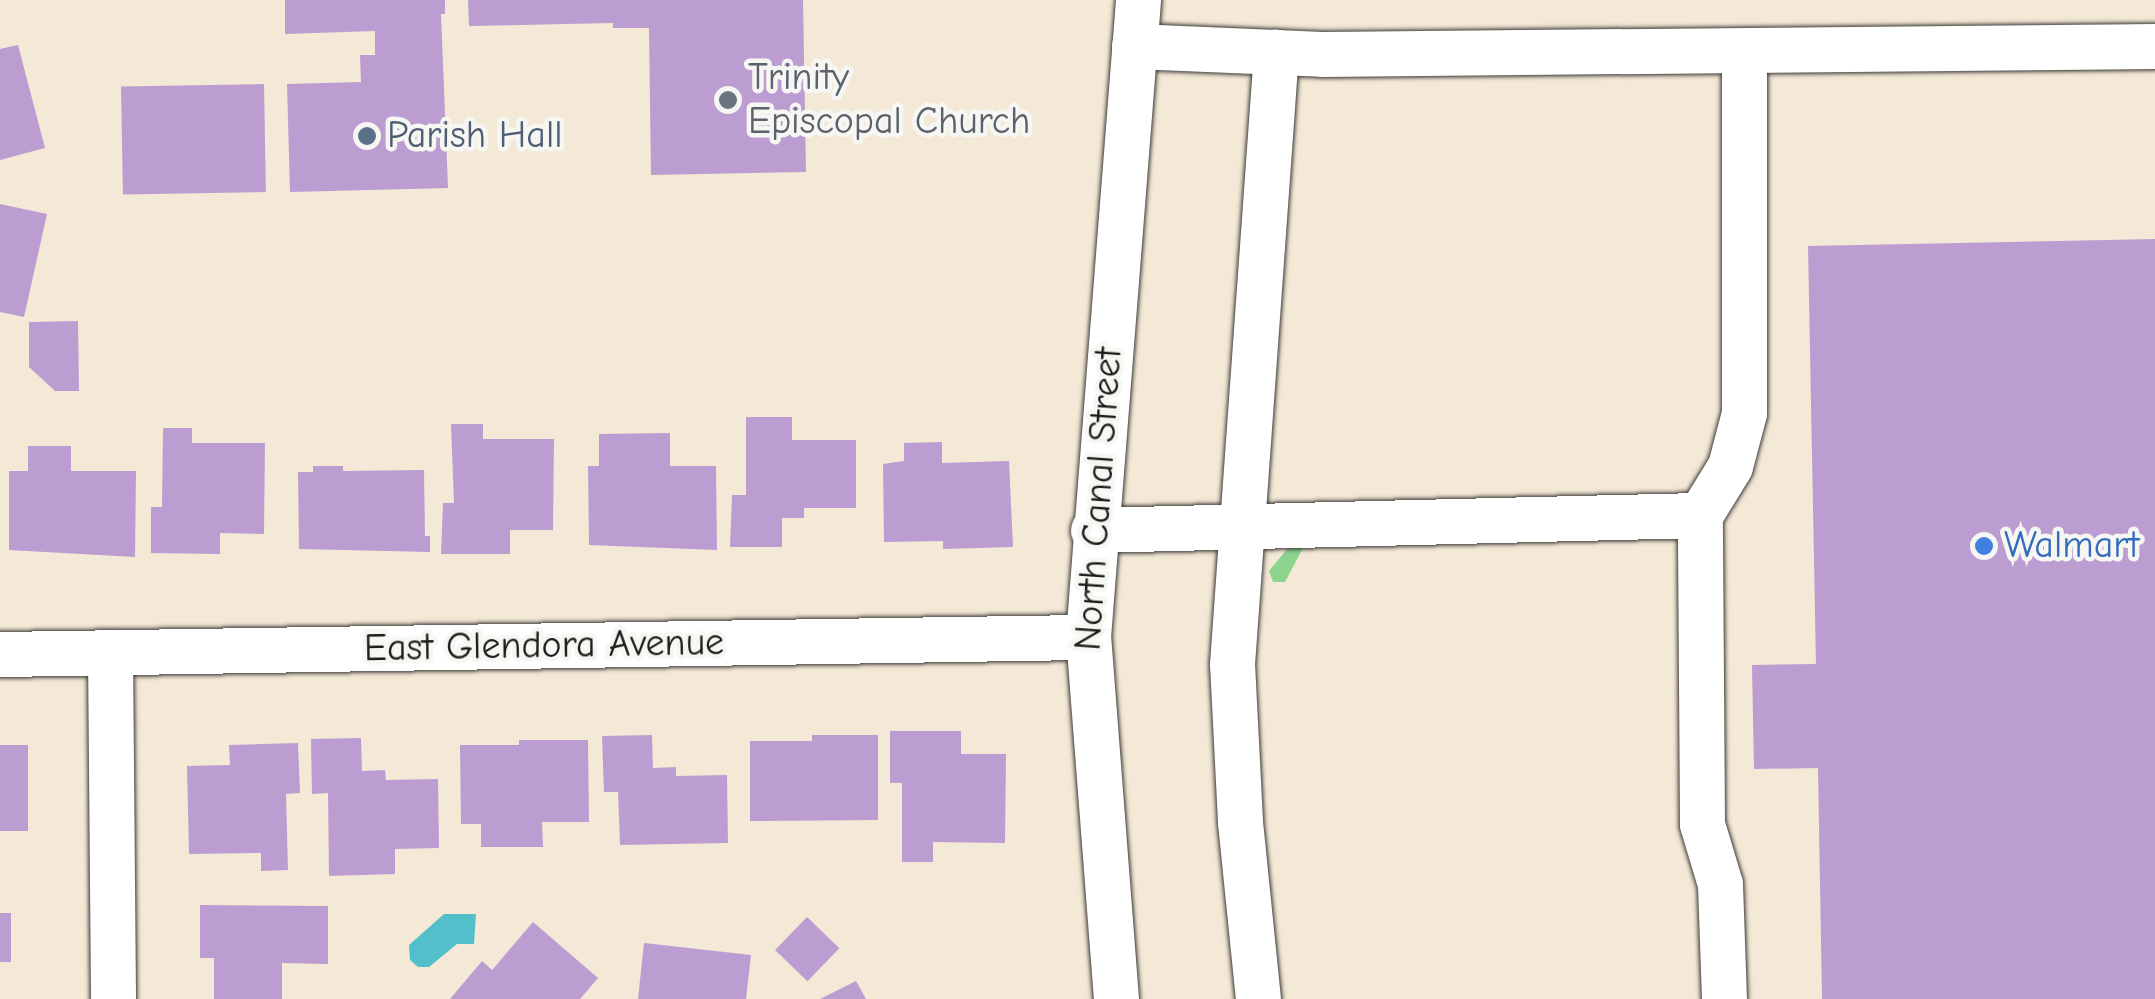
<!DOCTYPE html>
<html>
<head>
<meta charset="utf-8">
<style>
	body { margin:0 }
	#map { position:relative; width:2155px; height:999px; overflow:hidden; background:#f4e8d6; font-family:"Comic Neue",sans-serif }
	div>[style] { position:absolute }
	.green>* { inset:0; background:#8dd48e }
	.water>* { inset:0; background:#52bfcb }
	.building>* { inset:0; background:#bc9dd2; transform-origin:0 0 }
	.roads { filter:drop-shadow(0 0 2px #3c3b38) drop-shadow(0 0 2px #3c3b38) }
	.minor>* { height:45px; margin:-22.5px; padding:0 22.5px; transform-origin:22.5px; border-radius:22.5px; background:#fff }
	.dots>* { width:28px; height:28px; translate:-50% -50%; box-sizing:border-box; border:5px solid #f6f6f2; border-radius:50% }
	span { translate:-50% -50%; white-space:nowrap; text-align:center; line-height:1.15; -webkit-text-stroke:9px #f6f6f2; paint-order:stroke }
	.worship-label { font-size:38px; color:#5b616d }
	.left { translate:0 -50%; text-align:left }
	.service-label { font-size:38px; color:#4e5e75 }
	.street-label { font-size:38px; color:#1c1c1c }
	.shop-label { font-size:38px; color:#366cbe }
</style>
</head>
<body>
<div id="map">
	<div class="green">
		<div style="clip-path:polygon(1305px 544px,1285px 582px,1273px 582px,1269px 571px,1288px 548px)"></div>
	</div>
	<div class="water">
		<div style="clip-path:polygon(444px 914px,476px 914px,474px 944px,457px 944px,429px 967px,418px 967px,410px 960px,409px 945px)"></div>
	</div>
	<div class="building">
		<div style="clip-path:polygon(285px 0,445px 0,445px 14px,441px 14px,448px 188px,290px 192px,287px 84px,361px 82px,360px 55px,375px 55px,375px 31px,285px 34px)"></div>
		<div style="clip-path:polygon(468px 0,803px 0,806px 172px,651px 175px,649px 28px,613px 28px,613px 23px,469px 26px)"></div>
		<div style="clip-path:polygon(18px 45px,45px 148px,0 160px,0 49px)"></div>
		<div style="left:264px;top:84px;width:108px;height:143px;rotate:89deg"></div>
		<div style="clip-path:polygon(0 204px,47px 214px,24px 317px,0 312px)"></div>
		<div style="clip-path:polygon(2155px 239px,2155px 999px,1822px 999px,1818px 768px,1754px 769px,1752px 665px,1816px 664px,1808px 246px)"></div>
		<div style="clip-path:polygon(78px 321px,79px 391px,55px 391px,29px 367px,29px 322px)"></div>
		<div style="clip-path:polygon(746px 417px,792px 417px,792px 440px,856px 440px,856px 508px,804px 508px,804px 518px,782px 518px,782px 547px,730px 547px,732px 495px,746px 495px)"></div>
		<div style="clip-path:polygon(451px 424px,483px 424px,483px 439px,554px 439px,553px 530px,510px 530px,510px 554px,441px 554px,443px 503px,454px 503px)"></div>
		<div style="clip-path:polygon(163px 428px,192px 428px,192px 443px,265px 443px,264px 534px,220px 533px,220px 554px,151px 553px,151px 507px,162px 507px)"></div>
		<div style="clip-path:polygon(670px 433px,670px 466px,716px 466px,717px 550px,589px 545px,588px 466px,599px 466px,599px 434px)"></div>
		<div style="clip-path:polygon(942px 442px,942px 463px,1009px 461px,1013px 547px,943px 549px,943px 541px,884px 542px,883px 464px,904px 461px,904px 443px)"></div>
		<div style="clip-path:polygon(28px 446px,71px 446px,71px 471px,136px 471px,135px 557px,9px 550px,9px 471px,28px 471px)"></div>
		<div style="clip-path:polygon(313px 466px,343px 466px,343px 471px,424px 470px,425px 536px,430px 536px,430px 552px,299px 549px,298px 472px,313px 472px)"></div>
		<div style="clip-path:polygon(890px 731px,961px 731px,961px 754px,1006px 754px,1005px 843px,933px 842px,933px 862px,902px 862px,902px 783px,890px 783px)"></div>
		<div style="clip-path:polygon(652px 735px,653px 768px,676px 767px,676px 776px,727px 775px,728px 843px,620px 845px,618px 792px,604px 792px,602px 736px)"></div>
		<div style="clip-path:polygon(812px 735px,878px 735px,878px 820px,750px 821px,750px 741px,812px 741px)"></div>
		<div style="clip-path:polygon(361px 738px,362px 771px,385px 770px,386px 780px,438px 779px,439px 848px,395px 849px,395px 874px,329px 876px,328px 793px,312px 794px,311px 739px)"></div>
		<div style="clip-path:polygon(519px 740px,588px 740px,589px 822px,542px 822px,543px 847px,481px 847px,481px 824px,461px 824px,460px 745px,519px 745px)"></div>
		<div style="clip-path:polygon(298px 743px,300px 793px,286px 794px,288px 870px,261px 871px,261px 853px,189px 854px,187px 766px,230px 765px,229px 745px)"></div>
		<div style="left:0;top:745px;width:28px;height:86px"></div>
		<div style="clip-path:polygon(200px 905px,328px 906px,328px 964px,282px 963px,282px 999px,214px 999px,214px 958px,200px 958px)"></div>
		<div style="left:0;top:913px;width:11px;height:49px"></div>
		<div style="left:807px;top:917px;width:45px;height:46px;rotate:44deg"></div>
		<div style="clip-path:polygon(533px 922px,598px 978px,580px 999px,450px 999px,482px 961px,492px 970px)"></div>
		<div style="clip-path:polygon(644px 943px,751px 955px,746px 999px,638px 999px)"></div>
		<div style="clip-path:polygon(856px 981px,866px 999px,820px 999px)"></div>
	</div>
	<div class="roads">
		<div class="minor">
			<div style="left:1134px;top:46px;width:188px;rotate:2.4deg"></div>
			<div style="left:1322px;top:54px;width:833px;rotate:-0.55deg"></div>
			<div style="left:1093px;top:530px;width:607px;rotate:-1.42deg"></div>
			<div style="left:110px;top:652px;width:347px;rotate:89.5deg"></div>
			<div style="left:0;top:654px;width:1088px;rotate:-0.9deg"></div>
			<div style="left:1116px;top:999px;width:363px;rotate:-94.4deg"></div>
			<div style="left:1088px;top:637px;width:639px;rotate:-85.51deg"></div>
			<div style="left:1258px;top:999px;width:179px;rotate:-95.8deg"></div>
			<div style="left:1240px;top:821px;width:157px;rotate:-92.9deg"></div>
			<div style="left:1232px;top:664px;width:614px;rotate:-85.89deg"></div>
			<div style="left:1724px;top:999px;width:115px;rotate:-92deg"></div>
			<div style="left:1720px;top:884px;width:63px;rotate:-106.7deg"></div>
			<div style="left:1702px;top:824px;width:309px;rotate:-90.4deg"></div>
			<div style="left:1700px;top:515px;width:57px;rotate:-58.5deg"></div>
			<div style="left:1730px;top:466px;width:55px;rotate:-75.2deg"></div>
			<div style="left:1744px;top:413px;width:360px;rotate:-90deg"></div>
		</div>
	</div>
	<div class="dots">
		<div style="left:728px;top:100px;background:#6b7280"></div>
		<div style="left:367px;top:136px;background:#5c6f8a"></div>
		<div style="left:1984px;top:546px;background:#3f7fe0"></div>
	</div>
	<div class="worship-label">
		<span class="left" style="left:748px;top:100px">Trinity<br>Episcopal Church</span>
	</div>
	<div class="service-label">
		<span class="left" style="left:387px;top:136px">Parish Hall</span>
	</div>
	<div class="street-label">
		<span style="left:1099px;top:499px;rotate:-86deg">North Canal Street</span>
		<span style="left:544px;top:646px;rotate:-1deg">East Glendora Avenue</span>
	</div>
	<div class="shop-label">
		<span class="left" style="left:2004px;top:546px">Walmart</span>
	</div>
</div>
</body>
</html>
